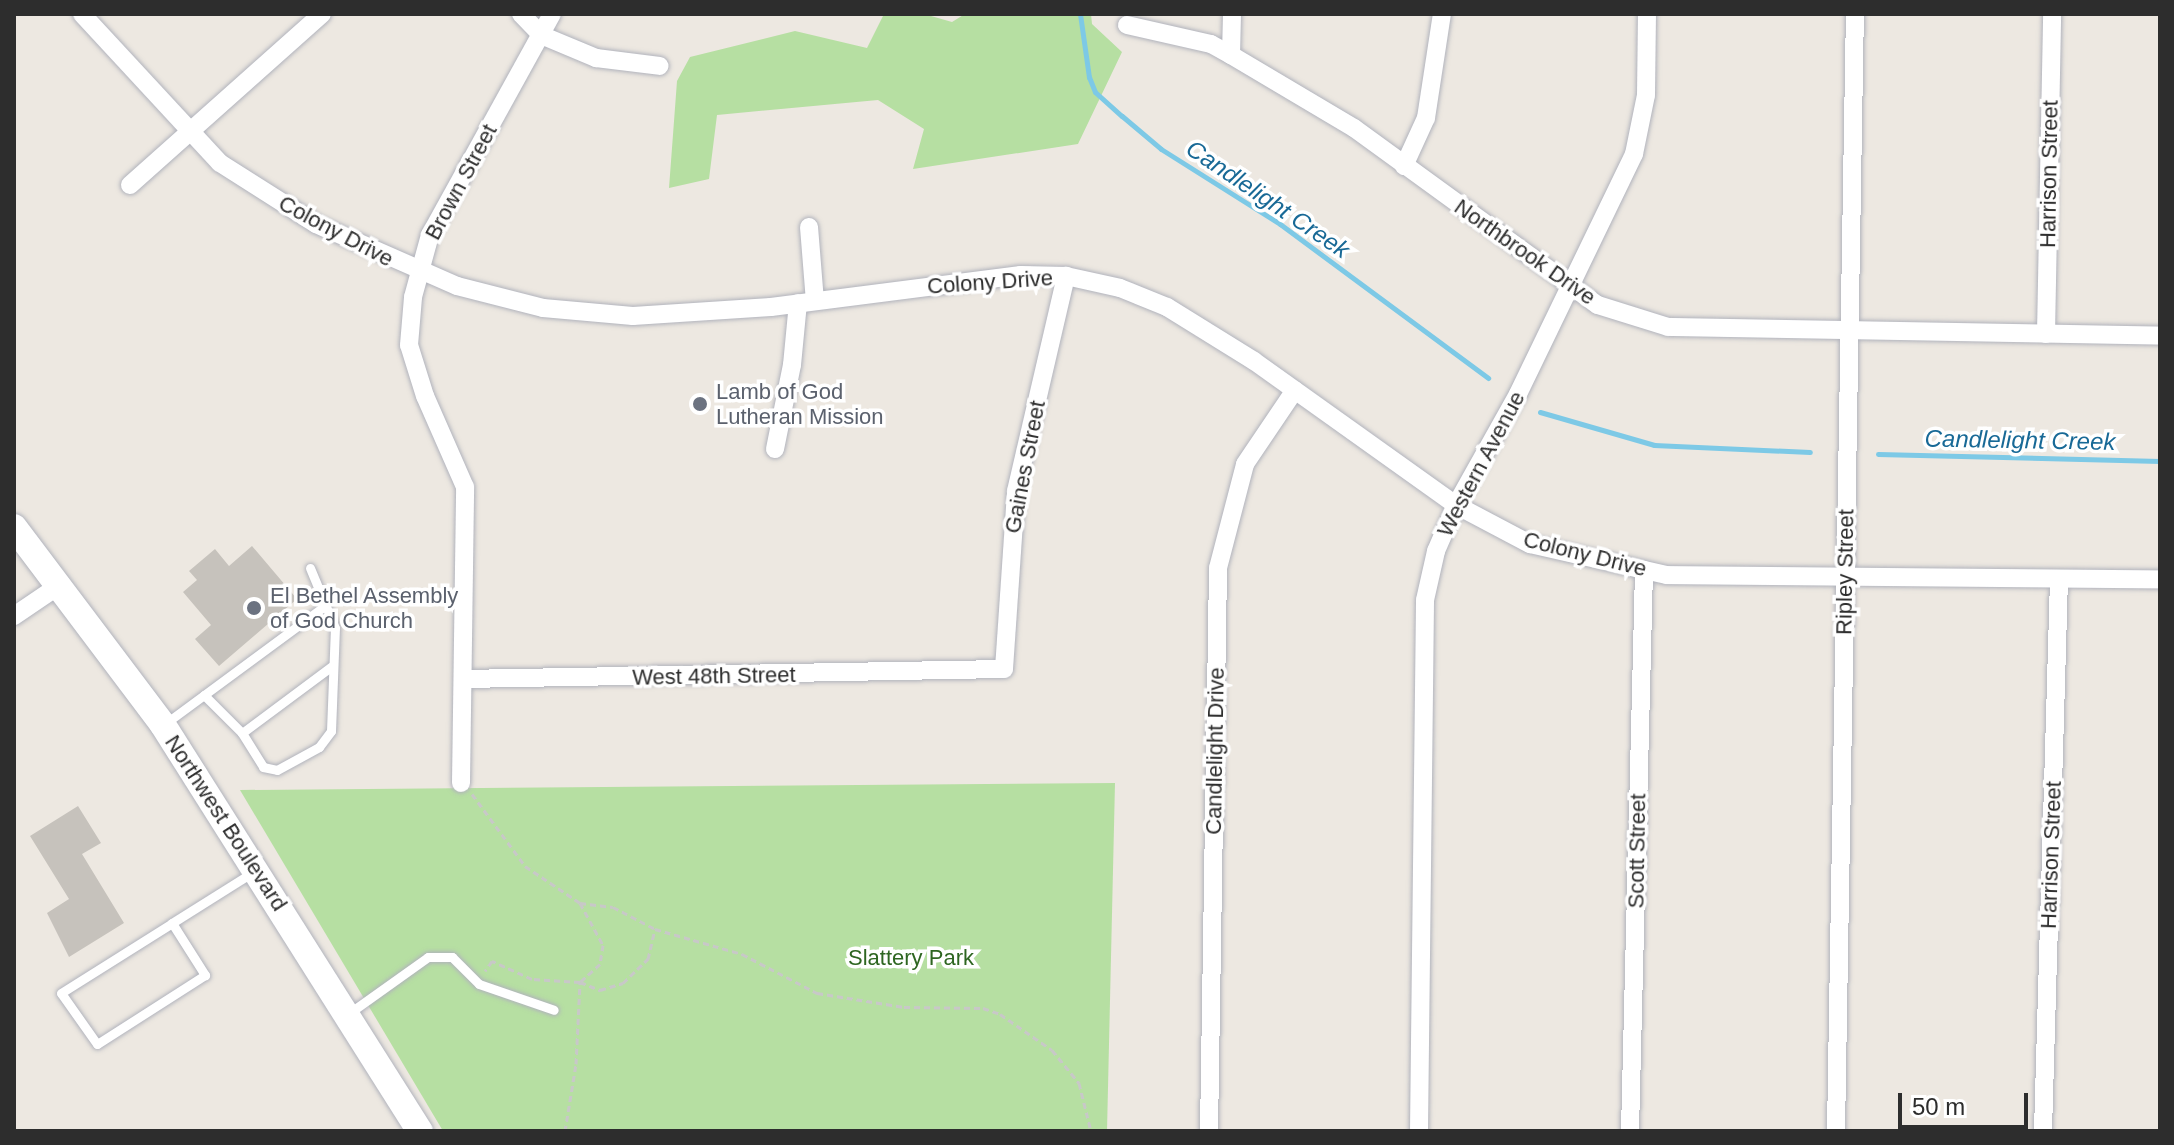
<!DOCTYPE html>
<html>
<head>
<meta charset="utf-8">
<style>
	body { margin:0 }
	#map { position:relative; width:2174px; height:1145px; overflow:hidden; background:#ede8e1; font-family:Helvetica,sans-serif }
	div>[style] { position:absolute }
	.green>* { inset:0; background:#b6dfa2 }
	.stream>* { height:5px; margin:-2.5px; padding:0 2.5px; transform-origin:2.5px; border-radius:2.5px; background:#7dc9e6 }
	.building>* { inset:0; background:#c6c2bc }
	.path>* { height:3px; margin-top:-1.5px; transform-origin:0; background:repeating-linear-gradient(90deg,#c8c8c8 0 6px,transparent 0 10px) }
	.roads { filter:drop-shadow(0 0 2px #b1b3bc) drop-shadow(0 0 2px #b1b3bc) }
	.service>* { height:9px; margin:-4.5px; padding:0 4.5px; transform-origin:4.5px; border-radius:4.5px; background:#fff }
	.minor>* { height:18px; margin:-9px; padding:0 9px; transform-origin:9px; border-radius:9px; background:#fff }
	.secondary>* { height:26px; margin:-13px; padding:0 13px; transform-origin:13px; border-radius:13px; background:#fff }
	.dots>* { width:22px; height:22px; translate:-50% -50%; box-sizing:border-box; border:4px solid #fff; border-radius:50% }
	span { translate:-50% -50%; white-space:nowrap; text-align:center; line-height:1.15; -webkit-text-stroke:7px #fff; paint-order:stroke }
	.street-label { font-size:22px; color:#2d2d2d }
	.worship-label { font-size:22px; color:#5b616d }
	.left { translate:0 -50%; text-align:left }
	.park-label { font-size:22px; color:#2e6621 }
	.water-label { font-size:24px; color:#186996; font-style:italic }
	.frame { position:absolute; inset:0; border:16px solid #2d2d2d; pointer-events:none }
	.scale { position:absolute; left:1898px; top:1093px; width:130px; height:36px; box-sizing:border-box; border:4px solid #2d2d2d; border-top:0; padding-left:10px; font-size:24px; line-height:28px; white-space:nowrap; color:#2d2d2d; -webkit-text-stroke:6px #fff; paint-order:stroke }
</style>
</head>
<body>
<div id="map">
	<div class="green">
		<div style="clip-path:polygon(884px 14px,924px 14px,952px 22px,965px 14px,1091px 14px,1092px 24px,1122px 52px,1078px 144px,913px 169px,924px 129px,878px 100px,717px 115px,709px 179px,669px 188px,677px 81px,690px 57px,795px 31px,867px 48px)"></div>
		<div style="clip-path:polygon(1115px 783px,1107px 1131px,443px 1131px,240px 790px)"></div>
	</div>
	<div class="stream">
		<div style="left:1080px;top:14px;width:64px;rotate:81.9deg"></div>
		<div style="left:1089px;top:77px;width:16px;rotate:68deg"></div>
		<div style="left:1095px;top:92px;width:36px;rotate:42deg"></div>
		<div style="left:1122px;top:116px;width:51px;rotate:40.2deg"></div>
		<div style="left:1161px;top:149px;width:141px;rotate:32.2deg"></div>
		<div style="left:1280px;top:224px;width:259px;rotate:36.5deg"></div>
		<div style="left:1540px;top:412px;width:119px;rotate:16.1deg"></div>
		<div style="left:1654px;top:445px;width:156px;rotate:2.6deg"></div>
		<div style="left:1878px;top:454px;width:282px;rotate:1.4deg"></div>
	</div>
	<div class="building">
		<div style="clip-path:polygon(252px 546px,297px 599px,219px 666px,195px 639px,211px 625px,183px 592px,197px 580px,189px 571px,215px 549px,229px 566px)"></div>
		<div style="clip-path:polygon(78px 806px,101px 843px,82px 854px,124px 923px,69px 957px,47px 913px,69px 899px,30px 836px)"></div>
	</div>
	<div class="path">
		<div style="left:472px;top:794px;width:89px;rotate:53.6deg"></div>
		<div style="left:525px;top:866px;width:66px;rotate:33.9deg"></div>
		<div style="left:580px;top:903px;width:48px;rotate:61.3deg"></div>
		<div style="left:603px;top:945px;width:19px;rotate:99deg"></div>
		<div style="left:600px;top:964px;width:27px;rotate:138deg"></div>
		<div style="left:580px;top:982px;width:48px;rotate:-176.4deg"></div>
		<div style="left:532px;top:979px;width:44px;rotate:-155.8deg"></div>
		<div style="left:492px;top:961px;width:12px;rotate:125deg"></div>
		<div style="left:580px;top:903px;width:33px;rotate:7deg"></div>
		<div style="left:613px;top:907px;width:47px;rotate:27.6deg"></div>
		<div style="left:655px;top:929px;width:91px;rotate:16deg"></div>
		<div style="left:742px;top:954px;width:85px;rotate:27.5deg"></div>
		<div style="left:817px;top:993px;width:88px;rotate:9.1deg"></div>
		<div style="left:904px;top:1007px;width:79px;rotate:0.7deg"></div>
		<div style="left:983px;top:1008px;width:18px;rotate:19deg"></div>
		<div style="left:1000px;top:1014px;width:63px;rotate:34.7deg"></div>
		<div style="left:1052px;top:1050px;width:43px;rotate:50.7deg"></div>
		<div style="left:1079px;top:1083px;width:49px;rotate:76deg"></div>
		<div style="left:565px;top:1131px;width:68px;rotate:-80.7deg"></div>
		<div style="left:576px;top:1064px;width:82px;rotate:-87.2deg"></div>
		<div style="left:580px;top:982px;width:22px;rotate:22deg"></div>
		<div style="left:600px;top:990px;width:24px;rotate:-17deg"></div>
		<div style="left:623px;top:983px;width:35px;rotate:-44deg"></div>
		<div style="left:648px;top:959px;width:31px;rotate:-77deg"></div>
	</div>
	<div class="roads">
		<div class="service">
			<div style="left:204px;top:695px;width:54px;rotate:45deg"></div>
			<div style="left:242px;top:733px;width:40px;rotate:58deg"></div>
			<div style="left:263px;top:767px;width:14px;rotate:12deg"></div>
			<div style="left:277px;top:770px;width:48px;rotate:-28.7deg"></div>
			<div style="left:319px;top:747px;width:20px;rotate:-53deg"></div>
			<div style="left:331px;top:731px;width:103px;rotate:-87.8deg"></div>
			<div style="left:335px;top:628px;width:65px;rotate:-112.6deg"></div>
			<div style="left:166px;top:723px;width:199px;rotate:-36.4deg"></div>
			<div style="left:242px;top:733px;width:112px;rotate:-36.7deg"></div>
			<div style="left:172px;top:923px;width:62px;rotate:57.6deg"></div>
			<div style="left:205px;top:975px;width:128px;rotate:147.4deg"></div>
			<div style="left:97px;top:1044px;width:62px;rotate:-125.2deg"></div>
			<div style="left:61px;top:993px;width:131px;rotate:-32.2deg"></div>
			<div style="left:172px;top:923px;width:96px;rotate:-32.2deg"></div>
			<div style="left:348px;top:1014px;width:98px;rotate:-35.5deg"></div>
			<div style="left:428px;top:957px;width:24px"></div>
			<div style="left:452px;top:957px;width:38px;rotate:45deg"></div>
			<div style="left:479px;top:984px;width:79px;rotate:19.1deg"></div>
		</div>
		<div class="minor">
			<div style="left:82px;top:14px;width:203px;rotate:47.2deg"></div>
			<div style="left:220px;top:163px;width:114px;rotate:32.4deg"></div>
			<div style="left:316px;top:224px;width:154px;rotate:23.7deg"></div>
			<div style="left:457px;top:286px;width:89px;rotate:14.3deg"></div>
			<div style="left:543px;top:308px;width:90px;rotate:5.1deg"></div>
			<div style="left:633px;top:316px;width:138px;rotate:-3.7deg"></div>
			<div style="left:771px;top:307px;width:252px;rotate:-7.3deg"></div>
			<div style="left:1021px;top:275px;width:45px;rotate:1.3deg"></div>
			<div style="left:1066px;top:276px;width:55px;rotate:12.5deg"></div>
			<div style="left:1120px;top:288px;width:51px;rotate:22deg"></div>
			<div style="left:1167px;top:307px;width:102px;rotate:31.8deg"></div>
			<div style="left:1254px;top:361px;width:248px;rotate:35.5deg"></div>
			<div style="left:1456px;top:505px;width:84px;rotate:27.8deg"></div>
			<div style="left:1530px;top:544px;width:140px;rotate:12.8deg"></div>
			<div style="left:1667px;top:575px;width:493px;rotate:0.5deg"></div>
			<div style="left:521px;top:14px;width:29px;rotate:46deg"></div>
			<div style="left:541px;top:35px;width:60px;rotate:22.7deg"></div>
			<div style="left:596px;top:58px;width:64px;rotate:7.1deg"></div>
			<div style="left:1127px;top:25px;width:86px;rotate:12.7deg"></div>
			<div style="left:1211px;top:44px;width:23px;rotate:29deg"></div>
			<div style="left:1231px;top:55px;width:143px;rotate:30.7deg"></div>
			<div style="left:1354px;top:128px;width:301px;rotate:36deg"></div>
			<div style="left:1598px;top:305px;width:73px;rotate:17.4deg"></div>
			<div style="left:1668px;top:327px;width:492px;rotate:1deg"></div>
			<div style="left:1231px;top:55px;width:41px;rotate:-88.6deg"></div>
			<div style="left:1404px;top:166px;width:53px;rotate:-65.4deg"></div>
			<div style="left:1426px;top:118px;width:105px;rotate:-81.3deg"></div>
			<div style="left:130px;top:185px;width:257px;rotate:-41.7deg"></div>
			<div style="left:809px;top:227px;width:74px;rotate:85.4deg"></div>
			<div style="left:2046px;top:334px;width:320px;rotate:-88.9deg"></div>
			<div style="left:775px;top:449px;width:86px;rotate:-78.6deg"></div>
			<div style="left:792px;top:365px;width:62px;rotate:-84.5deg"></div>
			<div style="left:14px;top:616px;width:57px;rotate:-34.2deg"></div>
			<div style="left:463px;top:679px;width:541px;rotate:-1.06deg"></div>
			<div style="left:1004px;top:669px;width:178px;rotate:-86.1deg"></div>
			<div style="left:1016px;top:491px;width:221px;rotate:-76.9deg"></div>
			<div style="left:461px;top:783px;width:296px;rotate:-89.2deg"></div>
			<div style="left:465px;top:487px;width:99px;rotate:-113.7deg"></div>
			<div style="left:425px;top:396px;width:53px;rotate:-107.4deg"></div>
			<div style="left:409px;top:345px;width:48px;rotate:-85.2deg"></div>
			<div style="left:413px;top:297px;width:64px;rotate:-74.7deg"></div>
			<div style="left:430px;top:235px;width:252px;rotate:-61.1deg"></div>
			<div style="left:1209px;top:1131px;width:563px;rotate:-89.08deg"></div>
			<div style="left:1218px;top:568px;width:107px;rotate:-75.4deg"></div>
			<div style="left:1245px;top:464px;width:89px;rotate:-56deg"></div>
			<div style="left:1419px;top:1131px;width:531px;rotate:-89.35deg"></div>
			<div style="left:1425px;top:600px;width:50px;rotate:-77.3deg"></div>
			<div style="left:1436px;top:551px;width:50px;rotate:-66.5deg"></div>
			<div style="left:1456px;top:505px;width:127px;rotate:-60.8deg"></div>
			<div style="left:1518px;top:394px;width:267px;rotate:-64.2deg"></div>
			<div style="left:1634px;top:154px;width:60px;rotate:-78.5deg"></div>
			<div style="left:1646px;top:95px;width:81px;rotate:-89.3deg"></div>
			<div style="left:1630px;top:1131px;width:561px;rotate:-88.57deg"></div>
			<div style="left:1836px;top:1131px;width:1117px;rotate:-89.03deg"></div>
			<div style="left:2043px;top:1131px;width:552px;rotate:-88.34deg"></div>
		</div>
		<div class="secondary">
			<div style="left:14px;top:527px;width:248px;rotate:53deg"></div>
			<div style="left:163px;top:725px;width:481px;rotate:57.7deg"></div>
		</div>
	</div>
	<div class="dots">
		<div style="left:700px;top:404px;background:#6b7280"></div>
		<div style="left:254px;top:608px;background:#6b7280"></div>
	</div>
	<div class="street-label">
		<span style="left:2049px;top:174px;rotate:-89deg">Harrison Street</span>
		<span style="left:461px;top:182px;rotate:-62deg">Brown Street</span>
		<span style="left:336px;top:231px;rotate:28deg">Colony Drive</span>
		<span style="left:1525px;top:252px;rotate:35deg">Northbrook Drive</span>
		<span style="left:990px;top:282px;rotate:-4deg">Colony Drive</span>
		<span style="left:1481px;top:464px;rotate:-62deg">Western Avenue</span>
		<span style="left:1025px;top:467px;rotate:-79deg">Gaines Street</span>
		<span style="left:1585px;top:554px;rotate:14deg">Colony Drive</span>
		<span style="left:1845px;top:572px;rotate:-89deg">Ripley Street</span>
		<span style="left:714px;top:676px;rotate:-1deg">West 48th Street</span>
		<span style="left:1215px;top:751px;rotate:-89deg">Candlelight Drive</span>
		<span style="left:226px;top:823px;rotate:57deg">Northwest Boulevard</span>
		<span style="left:1637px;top:851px;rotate:-89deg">Scott Street</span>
		<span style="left:2051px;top:855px;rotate:-88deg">Harrison Street</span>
	</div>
	<div class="worship-label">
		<span class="left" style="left:716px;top:404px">Lamb of God<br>Lutheran Mission</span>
		<span class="left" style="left:270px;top:608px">El Bethel Assembly<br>of God Church</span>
	</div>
	<div class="park-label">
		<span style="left:911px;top:958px">Slattery Park</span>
	</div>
	<div class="water-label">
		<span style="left:1268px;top:199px;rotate:34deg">Candlelight Creek</span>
		<span style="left:2020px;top:440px;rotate:1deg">Candlelight Creek</span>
	</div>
	<div class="frame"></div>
	<div class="scale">50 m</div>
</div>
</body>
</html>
